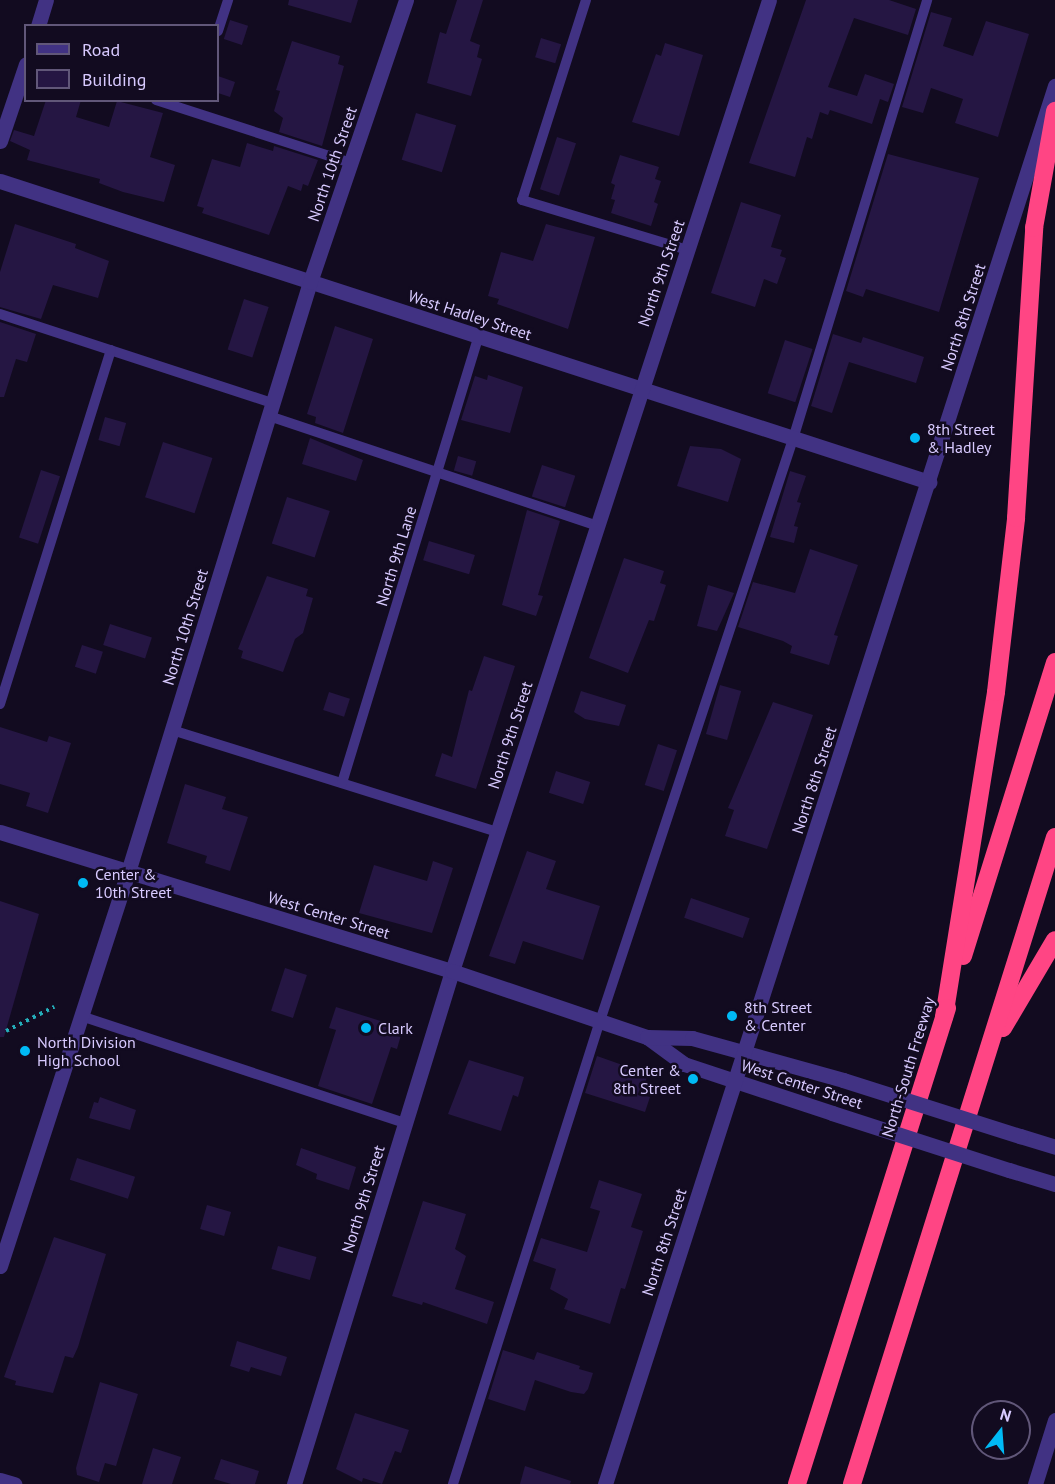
<!DOCTYPE html>
<html>
<head>
<meta charset="utf-8">
<style>
	body { margin:0 }
	#map { position:relative; width:1055px; height:1484px; overflow:hidden; background:#120b20; font-family:"PT Sans",sans-serif }
	div>[style] { position:absolute }
	.building>* { inset:0; background:#251643; transform-origin:0 0 }
	.path>* { height:4px; margin-top:-2px; transform-origin:0; background:repeating-linear-gradient(90deg,#24adb9 0 3px,transparent 0 7.5px) }
	.service>* { height:10px; margin:-5px; padding:0 5px; transform-origin:5px; border-radius:5px; background:#413283 }
	.minor>* { height:15px; margin:-7.5px; padding:0 7.5px; transform-origin:7.5px; border-radius:7.5px; background:#413283 }
	.tertiary>* { height:15px; margin:-7.5px; padding:0 7.5px; transform-origin:7.5px; border-radius:7.5px; background:#413283 }
	.motorway>* { height:18px; margin:-9px; padding:0 9px; transform-origin:9px; border-radius:9px; background:#ff4584 }
	.tertiary-bridge>* { height:15px; margin:-7.5px; padding:0 7.5px; transform-origin:7.5px; border-radius:7.5px; background:#413283 }
	.dots>* { width:16px; height:16px; translate:-50% -50%; box-sizing:border-box; border:3px solid #120b20; border-radius:50% }
	span { translate:-50% -50%; white-space:nowrap; text-align:center; line-height:1.15; -webkit-text-stroke:5px #120b20; paint-order:stroke }
	.street-label { font-size:16px; color:#d8caff }
	.poi-label { font-size:16px; color:#d8caff }
	.left { translate:0 -50%; text-align:left }
	.right { translate:-100% -50%; text-align:right }
	.legend { position:absolute; left:24px; top:24px; width:195px; height:78px; box-sizing:border-box; background:#120b20; border:2px solid #615779; margin:0; padding:8px 10px; list-style:none; font-size:18px; color:#d8caff }
	.legend li { display:flex; align-items:center; gap:12px; height:30px }
	.legend b { width:30px; border:2px solid #615779 }
	.north { position:absolute; left:971px; top:1400px; width:60px; height:60px; box-sizing:border-box; background:#120b20; border:2px solid #615779; border-radius:50%; rotate:17deg; font-size:16px; font-weight:700; line-height:24px; text-align:center; color:#d8caff }
	.north::after { content:''; display:block; margin:auto; width:21px; height:27px; background:#00baf5; clip-path:polygon(50% 0,100% 100%,50% 72%,0 100%) }
</style>
</head>
<body>
<div id="map">
	<div class="building">
		<div style="clip-path:polygon(289px 0,358px 0,351px 23px,288px 5px)"></div>
		<div style="clip-path:polygon(457px 0,483px 0,470px 41px,480px 45px,477px 57px,482px 59px,471px 96px,427px 83px,440px 32px,446px 34px)"></div>
		<div style="clip-path:polygon(806px 0,889px 0,916px 9px,908px 35px,854px 18px,828px 87px,857px 96px,865px 74px,894px 84px,888px 102px,880px 99px,872px 124px,830px 110px,828px 115px,820px 112px,812px 139px,807px 137px,795px 177px,749px 163px)"></div>
		<div style="clip-path:polygon(931px 12px,952px 18px,943px 46px,973px 56px,986px 21px,1029px 34px,998px 137px,955px 123px,963px 99px,931px 88px,923px 113px,902px 107px)"></div>
		<div style="left:230px;top:20px;width:19px;height:20px;rotate:18deg"></div>
		<div style="left:541px;top:38px;width:21px;height:20px;rotate:17deg"></div>
		<div style="clip-path:polygon(292px 41px,340px 56px,338px 64px,344px 66px,322px 146px,279px 132px,283px 118px,274px 111px,280px 91px,276px 90px)"></div>
		<div style="clip-path:polygon(665px 43px,703px 55px,679px 136px,632px 122px,656px 54px,661px 56px)"></div>
		<div style="clip-path:polygon(218px 76px,235px 82px,230px 97px,218px 93px)"></div>
		<div style="clip-path:polygon(46px 100px,81px 100px,76px 117px,109px 127px,117px 101px,163px 113px,150px 157px,175px 165px,164px 202px,123px 192px,99px 183px,100px 179px,27px 160px,30px 150px,10px 141px,14px 130px,34px 136px)"></div>
		<div style="left:416px;top:113px;width:42px;height:49px;rotate:17deg"></div>
		<div style="left:557px;top:137px;width:20px;height:55px;rotate:18deg"></div>
		<div style="clip-path:polygon(247px 143px,273px 151px,274px 146px,318px 160px,308px 186px,303px 184px,301px 191px,288px 186px,269px 235px,202px 213px,204px 208px,197px 206px,212px 159px,240px 167px)"></div>
		<div style="clip-path:polygon(888px 154px,979px 178px,939px 312px,866px 289px,863px 297px,846px 291px)"></div>
		<div style="clip-path:polygon(620px 155px,659px 167px,655px 179px,661px 181px,654px 202px,658px 204px,651px 226px,611px 213px,615px 200px,611px 199px,615px 185px,611px 183px)"></div>
		<div style="clip-path:polygon(741px 202px,781px 215px,771px 247px,782px 250px,780px 256px,786px 258px,777px 284px,764px 279px,755px 307px,711px 293px)"></div>
		<div style="clip-path:polygon(15px 224px,76px 244px,75px 248px,109px 261px,98px 298px,53px 285px,41px 319px,0 307px,0 272px)"></div>
		<div style="clip-path:polygon(546px 224px,595px 237px,568px 329px,497px 304px,499px 299px,488px 296px,501px 252px,533px 261px)"></div>
		<div style="left:244px;top:299px;width:26px;height:53px;rotate:18deg"></div>
		<div style="clip-path:polygon(0 322px,36px 334px,27px 362px,16px 359px,4px 397px,0 397px)"></div>
		<div style="clip-path:polygon(335px 326px,373px 339px,343px 433px,315px 423px,316px 417px,307px 414px)"></div>
		<div style="clip-path:polygon(833px 334px,861px 343px,863px 337px,924px 357px,916px 383px,849px 362px,832px 413px,811px 406px)"></div>
		<div style="left:785px;top:340px;width:29px;height:56px;rotate:18deg"></div>
		<div style="clip-path:polygon(488px 375px,523px 387px,510px 433px,461px 420px,475px 376px,487px 380px)"></div>
		<div style="left:105px;top:417px;width:22px;height:24px;rotate:16deg"></div>
		<div style="clip-path:polygon(310px 438px,363px 460px,356px 481px,302px 464px)"></div>
		<div style="left:163px;top:442px;width:52px;height:58px;rotate:18deg"></div>
		<div style="clip-path:polygon(690px 446px,721px 449px,741px 459px,728px 502px,677px 486px)"></div>
		<div style="left:458px;top:456px;width:19px;height:15px;rotate:16deg"></div>
		<div style="left:542px;top:465px;width:35px;height:33px;rotate:18deg"></div>
		<div style="left:41px;top:470px;width:20px;height:71px;rotate:18deg"></div>
		<div style="clip-path:polygon(790px 471px,806px 476px,797px 502px,801px 503px,794px 526px,798px 527px,794px 543px,770px 537px)"></div>
		<div style="left:287px;top:497px;width:45px;height:49px;rotate:18deg"></div>
		<div style="clip-path:polygon(527px 510px,560px 521px,538px 595px,543px 596px,536px 616px,502px 605px)"></div>
		<div style="left:429px;top:541px;width:48px;height:20px;rotate:17deg"></div>
		<div style="clip-path:polygon(810px 549px,858px 565px,834px 635px,838px 636px,829px 665px,790px 653px,792px 646px,783px 641px,738px 627px,753px 582px,795px 593px)"></div>
		<div style="clip-path:polygon(624px 558px,664px 571px,660px 583px,666px 585px,654px 621px,649px 620px,628px 673px,589px 658px)"></div>
		<div style="clip-path:polygon(267px 576px,308px 589px,306px 596px,313px 598px,303px 633px,295px 639px,283px 672px,241px 658px,243px 651px,238px 649px)"></div>
		<div style="clip-path:polygon(708px 585px,734px 593px,717px 631px,697px 626px)"></div>
		<div style="left:110px;top:624px;width:44px;height:22px;rotate:18deg"></div>
		<div style="left:82px;top:645px;width:22px;height:23px;rotate:18deg"></div>
		<div style="clip-path:polygon(484px 656px,515px 666px,476px 789px,435px 776px,442px 753px,452px 757px,469px 690px,472px 691px)"></div>
		<div style="left:720px;top:685px;width:22px;height:51px;rotate:16deg"></div>
		<div style="clip-path:polygon(581px 691px,626px 705px,619px 726px,585px 719px,574px 712px)"></div>
		<div style="left:329px;top:692px;width:22px;height:19px;rotate:18deg"></div>
		<div style="clip-path:polygon(773px 702px,813px 715px,767px 849px,725px 836px,734px 810px,728px 808px)"></div>
		<div style="clip-path:polygon(0 727px,47px 742px,49px 736px,71px 743px,48px 813px,26px 806px,30px 793px,0 784px)"></div>
		<div style="left:658px;top:744px;width:20px;height:43px;rotate:18deg"></div>
		<div style="left:556px;top:771px;width:36px;height:23px;rotate:18deg"></div>
		<div style="clip-path:polygon(185px 784px,226px 797px,222px 809px,248px 817px,230px 871px,205px 863px,207px 856px,167px 843px)"></div>
		<div style="clip-path:polygon(527px 851px,556px 861px,546px 889px,600px 906px,583px 960px,523px 941px,515px 964px,489px 956px)"></div>
		<div style="clip-path:polygon(433px 861px,453px 868px,432px 933px,359px 913px,374px 865px,427px 881px)"></div>
		<div style="left:691px;top:898px;width:62px;height:21px;rotate:19deg"></div>
		<div style="clip-path:polygon(0 901px,39px 914px,4px 1037px,0 1037px)"></div>
		<div style="left:285px;top:968px;width:23px;height:45px;rotate:18deg"></div>
		<div style="clip-path:polygon(336px 1007px,403px 1028px,397px 1049px,391px 1047px,372px 1104px,318px 1086px,336px 1030px,329px 1028px)"></div>
		<div style="clip-path:polygon(597px 1056px,648px 1074px,641px 1095px,650px 1097px,645px 1112px,585px 1093px)"></div>
		<div style="clip-path:polygon(469px 1060px,524px 1077px,518px 1097px,513px 1095px,501px 1131px,448px 1114px)"></div>
		<div style="clip-path:polygon(100px 1097px,136px 1110px,130px 1130px,89px 1118px,94px 1102px,98px 1103px)"></div>
		<div style="clip-path:polygon(301px 1148px,356px 1167px,349px 1190px,316px 1179px,317px 1174px,296px 1165px)"></div>
		<div style="left:77px;top:1158px;width:61px;height:23px;rotate:18deg"></div>
		<div style="clip-path:polygon(599px 1180px,642px 1194px,631px 1227px,643px 1231px,625px 1289px,621px 1288px,610px 1324px,564px 1309px,568px 1299px,550px 1289px,556px 1269px,533px 1261px,541px 1238px,587px 1252px,600px 1211px,590px 1208px)"></div>
		<div style="clip-path:polygon(423px 1201px,466px 1214px,455px 1249px,466px 1256px,455px 1289px,494px 1302px,487px 1324px,423px 1302px,422px 1305px,392px 1296px)"></div>
		<div style="left:207px;top:1205px;width:25px;height:25px;rotate:16deg"></div>
		<div style="clip-path:polygon(54px 1237px,106px 1254px,78px 1347px,73px 1358px,65px 1356px,53px 1393px,15px 1385px,16px 1381px,4px 1377px)"></div>
		<div style="left:278px;top:1246px;width:40px;height:24px;rotate:16deg"></div>
		<div style="clip-path:polygon(237px 1341px,287px 1357px,281px 1376px,251px 1367px,249px 1372px,230px 1366px)"></div>
		<div style="clip-path:polygon(503px 1350px,534px 1360px,537px 1352px,580px 1366px,579px 1369px,593px 1373px,588px 1389px,584px 1394px,571px 1392px,535px 1380px,525px 1411px,488px 1399px)"></div>
		<div style="clip-path:polygon(100px 1382px,138px 1394px,116px 1466px,105px 1463px,99px 1482px,77px 1475px,76px 1468px)"></div>
		<div style="clip-path:polygon(355px 1413px,409px 1430px,401px 1453px,395px 1451px,382px 1484px,363px 1478px,362px 1482px,336px 1469px)"></div>
		<div style="clip-path:polygon(153px 1448px,181px 1457px,172px 1484px,142px 1484px)"></div>
		<div style="clip-path:polygon(221px 1459px,259px 1471px,255px 1484px,231px 1484px,214px 1479px)"></div>
		<div style="clip-path:polygon(525px 1466px,571px 1481px,570px 1484px,520px 1484px)"></div>
	</div>
	<div class="path">
		<div style="left:6px;top:1031px;width:54px;rotate:-26.6deg"></div>
	</div>
	<div class="service">
		<div style="left:586px;top:0;width:210px;rotate:107.7deg"></div>
		<div style="left:522px;top:200px;width:173px;rotate:16.8deg"></div>
		<div style="left:218px;top:31px;width:33px;rotate:-72deg"></div>
		<div style="left:156px;top:100px;width:205px;rotate:17.9deg"></div>
		<div style="left:0;top:314px;width:287px;rotate:18.1deg"></div>
		<div style="left:269px;top:416px;width:346px;rotate:18.5deg"></div>
		<div style="left:0;top:704px;width:371px;rotate:-72.6deg"></div>
		<div style="left:172px;top:730px;width:341px;rotate:17.4deg"></div>
		<div style="left:342px;top:783px;width:466px;rotate:-73deg"></div>
		<div style="left:81px;top:1016px;width:341px;rotate:18.3deg"></div>
		<div style="left:453px;top:1484px;width:486px;rotate:-72.4deg"></div>
		<div style="left:600px;top:1021px;width:613px;rotate:-71.65deg"></div>
		<div style="left:793px;top:439px;width:459px;rotate:-73deg"></div>
	</div>
	<div class="minor">
		<div style="left:38px;top:26px;width:27px;rotate:-73deg"></div>
		<div style="left:0;top:141px;width:81px;rotate:-71.3deg"></div>
		<div style="left:0;top:181px;width:977px;rotate:17.95deg"></div>
		<div style="left:0;top:1266px;width:414px;rotate:-72deg"></div>
		<div style="left:128px;top:872px;width:617px;rotate:-72.86deg"></div>
		<div style="left:310px;top:282px;width:298px;rotate:-71.2deg"></div>
		<div style="left:0;top:1480px;width:15px;rotate:16deg"></div>
		<div style="left:294px;top:1484px;width:537px;rotate:-72.88deg"></div>
		<div style="left:452px;top:971px;width:1021px;rotate:-71.92deg"></div>
	</div>
	<div class="tertiary">
		<div style="left:0;top:832px;width:473px;rotate:17.1deg"></div>
		<div style="left:452px;top:971px;width:206px;rotate:18.7deg"></div>
		<div style="left:647px;top:1037px;width:46px;rotate:36.1deg"></div>
		<div style="left:684px;top:1064px;width:156px;rotate:18.3deg"></div>
		<div style="left:647px;top:1037px;width:45px;rotate:1.3deg"></div>
		<div style="left:692px;top:1038px;width:157px;rotate:15.5deg"></div>
		<div style="left:1020px;top:1136px;width:37px;rotate:17deg"></div>
		<div style="left:1009px;top:1170px;width:48px;rotate:16.9deg"></div>
		<div style="left:605px;top:1484px;width:1469px;rotate:-72.16deg"></div>
		<div style="left:1035px;top:1484px;width:67px;rotate:-72.6deg"></div>
	</div>
	<div class="motorway">
		<div style="left:963px;top:956px;width:308px;rotate:-72.6deg"></div>
		<div style="left:944px;top:1017px;width:329px;rotate:-80.9deg"></div>
		<div style="left:996px;top:692px;width:175px;rotate:-83.4deg"></div>
		<div style="left:1016px;top:518px;width:291px;rotate:-86.4deg"></div>
		<div style="left:1034px;top:228px;width:119px;rotate:-79.8deg"></div>
		<div style="left:1003px;top:1028px;width:102px;rotate:-59.4deg"></div>
		<div style="left:797px;top:1484px;width:499px;rotate:-72.5deg"></div>
		<div style="left:852px;top:1484px;width:678px;rotate:-72.58deg"></div>
	</div>
	<div class="tertiary-bridge">
		<div style="left:843px;top:1080px;width:186px;rotate:17.6deg"></div>
		<div style="left:832px;top:1113px;width:186px;rotate:17.9deg"></div>
	</div>
	<div class="dots">
		<div style="left:915px;top:438px;background:#00baf5"></div>
		<div style="left:83px;top:883px;background:#00baf5"></div>
		<div style="left:732px;top:1016px;background:#00baf5"></div>
		<div style="left:366px;top:1028px;background:#00baf5"></div>
		<div style="left:25px;top:1051px;background:#00baf5"></div>
		<div style="left:693px;top:1079px;background:#00baf5"></div>
	</div>
	<div class="street-label">
		<span style="left:332px;top:164px;rotate:-71deg">North 10th Street</span>
		<span style="left:661px;top:273px;rotate:-71deg">North 9th Street</span>
		<span style="left:470px;top:315px;rotate:18deg">West Hadley Street</span>
		<span style="left:963px;top:317px;rotate:-72deg">North 8th Street</span>
		<span style="left:396px;top:556px;rotate:-73deg">North 9th Lane</span>
		<span style="left:185px;top:627px;rotate:-73deg">North 10th Street</span>
		<span style="left:510px;top:735px;rotate:-72deg">North 9th Street</span>
		<span style="left:814px;top:780px;rotate:-72deg">North 8th Street</span>
		<span style="left:329px;top:915px;rotate:17deg">West Center Street</span>
		<span style="left:908px;top:1067px;rotate:-73deg">North-South Freeway</span>
		<span style="left:802px;top:1084px;rotate:18deg">West Center Street</span>
		<span style="left:363px;top:1199px;rotate:-73deg">North 9th Street</span>
		<span style="left:664px;top:1242px;rotate:-72deg">North 8th Street</span>
	</div>
	<div class="poi-label">
		<span class="left" style="left:927px;top:438px">8th Street<br>&amp; Hadley</span>
		<span class="left" style="left:95px;top:883px">Center &amp;<br>10th Street</span>
		<span class="left" style="left:744px;top:1016px">8th Street<br>&amp; Center</span>
		<span class="left" style="left:378px;top:1028px">Clark</span>
		<span class="left" style="left:37px;top:1051px">North Division<br>High School</span>
		<span class="right" style="left:681px;top:1079px">Center &amp;<br>8th Street</span>
	</div>
	<ul class="legend">
	<li><b style="height:8px;background:#413283"></b>Road</li>
	<li><b style="height:16px;background:#251643"></b>Building</li>
	</ul>
	<div class="north">N</div>
</div>
</body>
</html>
